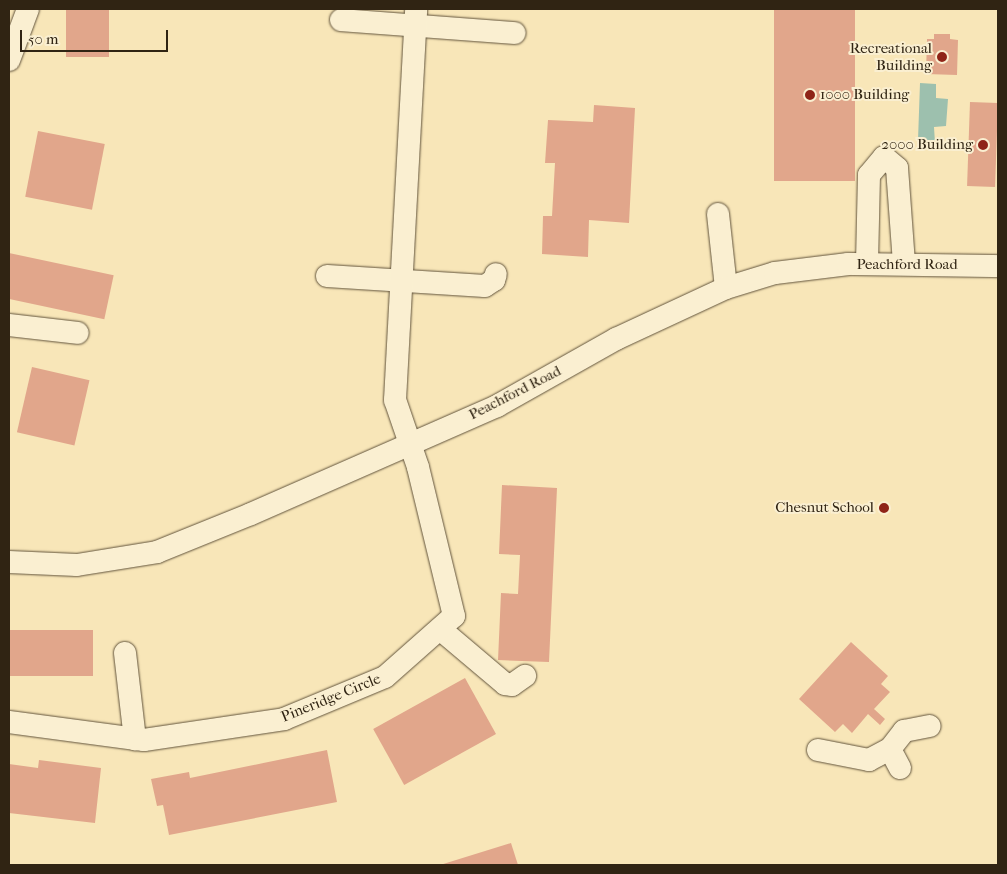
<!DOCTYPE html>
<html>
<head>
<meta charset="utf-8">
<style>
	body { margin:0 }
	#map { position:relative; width:1007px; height:874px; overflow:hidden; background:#f8e6b8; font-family:"IM FELL French Canon",serif }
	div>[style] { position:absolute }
	.water>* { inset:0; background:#9dc0ae }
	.building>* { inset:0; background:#e1a68b; transform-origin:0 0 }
	.roads { filter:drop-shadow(0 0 1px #62543c) drop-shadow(0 0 1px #62543c) }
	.minor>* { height:22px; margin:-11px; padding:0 11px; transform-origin:11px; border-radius:11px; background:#faefd1 }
	.dots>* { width:14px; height:14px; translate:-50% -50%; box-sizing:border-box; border:2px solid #faefd1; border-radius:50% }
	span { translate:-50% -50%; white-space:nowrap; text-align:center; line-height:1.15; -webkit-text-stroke:4px #faefd1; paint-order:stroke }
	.poi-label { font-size:15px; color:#302413 }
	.right { translate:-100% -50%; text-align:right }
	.left { translate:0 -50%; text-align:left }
	.street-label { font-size:15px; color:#302413 }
	.frame { position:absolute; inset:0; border:10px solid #302413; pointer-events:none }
	.scale { position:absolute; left:20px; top:30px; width:148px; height:22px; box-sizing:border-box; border:2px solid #302413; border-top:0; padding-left:6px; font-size:15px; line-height:18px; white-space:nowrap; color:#302413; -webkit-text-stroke:4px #faefd1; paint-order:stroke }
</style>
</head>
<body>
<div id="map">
	<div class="water">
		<div style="clip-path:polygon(920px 83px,936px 84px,936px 98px,948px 99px,946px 126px,934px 127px,935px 143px,918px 140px)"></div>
	</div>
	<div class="building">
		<div style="left:66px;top:9px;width:43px;height:48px"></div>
		<div style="left:774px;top:9px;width:81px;height:172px"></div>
		<div style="clip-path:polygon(934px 34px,950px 34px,950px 39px,958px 40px,957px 75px,926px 74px,927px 39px,934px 39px)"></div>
		<div style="left:970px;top:102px;width:28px;height:84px;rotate:2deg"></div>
		<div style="clip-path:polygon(594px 105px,635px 108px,629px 223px,589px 220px,588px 257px,542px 254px,543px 216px,552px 216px,555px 163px,545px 163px,548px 120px,593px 122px)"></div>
		<div style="left:38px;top:131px;width:68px;height:67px;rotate:11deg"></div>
		<div style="left:9px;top:253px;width:107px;height:45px;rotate:12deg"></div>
		<div style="left:32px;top:367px;width:59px;height:67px;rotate:13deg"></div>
		<div style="clip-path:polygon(502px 485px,557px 488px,549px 662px,498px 660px,501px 593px,518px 594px,520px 555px,499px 554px)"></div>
		<div style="left:9px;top:630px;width:84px;height:46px"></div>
		<div style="clip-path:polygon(851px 642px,888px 676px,881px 684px,890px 692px,874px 709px,885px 719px,880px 725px,868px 714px,852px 733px,843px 724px,835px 732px,799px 699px)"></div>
		<div style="left:465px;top:678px;width:64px;height:105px;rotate:61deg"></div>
		<div style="clip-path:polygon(327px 750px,337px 802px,169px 835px,163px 805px,157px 806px,151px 779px,189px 772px,190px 778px)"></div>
		<div style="clip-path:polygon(39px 760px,101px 768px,95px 823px,9px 813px,9px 764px,38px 768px)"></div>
		<div style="clip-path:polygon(511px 843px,518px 865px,440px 865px)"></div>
	</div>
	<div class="roads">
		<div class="minor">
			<div style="left:341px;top:20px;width:174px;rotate:4.3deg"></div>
			<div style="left:9px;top:60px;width:54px;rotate:-69.6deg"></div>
			<div style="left:718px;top:214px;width:74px;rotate:83.8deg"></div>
			<div style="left:867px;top:263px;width:88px;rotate:-88.7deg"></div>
			<div style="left:869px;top:175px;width:23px;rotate:-50deg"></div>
			<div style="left:884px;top:157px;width:17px;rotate:40deg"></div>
			<div style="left:897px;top:168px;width:95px;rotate:85.8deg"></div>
			<div style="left:327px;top:276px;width:158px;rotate:3.6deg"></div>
			<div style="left:485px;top:286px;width:11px;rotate:-34deg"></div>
			<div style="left:494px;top:280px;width:6px;rotate:-72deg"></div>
			<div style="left:9px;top:325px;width:69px;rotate:6.6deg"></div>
			<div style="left:9px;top:562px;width:68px;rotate:2.5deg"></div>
			<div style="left:77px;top:565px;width:81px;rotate:-9.2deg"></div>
			<div style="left:157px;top:552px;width:101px;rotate:-22deg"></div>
			<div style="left:251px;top:514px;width:269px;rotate:-23.7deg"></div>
			<div style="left:497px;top:406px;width:137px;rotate:-29.4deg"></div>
			<div style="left:616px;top:339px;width:121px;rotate:-24.9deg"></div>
			<div style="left:726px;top:288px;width:51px;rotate:-17deg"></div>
			<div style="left:775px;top:273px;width:74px;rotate:-7deg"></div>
			<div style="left:848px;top:264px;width:150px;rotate:0.8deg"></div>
			<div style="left:440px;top:629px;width:85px;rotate:40.2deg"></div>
			<div style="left:505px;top:684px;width:7px;rotate:8deg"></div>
			<div style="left:512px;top:685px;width:16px;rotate:-35deg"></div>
			<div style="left:125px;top:653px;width:87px;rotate:83.4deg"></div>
			<div style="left:9px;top:722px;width:136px;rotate:7.6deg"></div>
			<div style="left:144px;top:740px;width:142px;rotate:-8.5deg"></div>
			<div style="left:284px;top:719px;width:109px;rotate:-22.6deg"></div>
			<div style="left:385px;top:677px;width:92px;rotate:-41.5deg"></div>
			<div style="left:454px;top:616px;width:153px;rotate:-103.6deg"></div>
			<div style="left:418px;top:467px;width:71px;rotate:-108.9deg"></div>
			<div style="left:395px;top:400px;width:392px;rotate:-86.9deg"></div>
			<div style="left:818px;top:750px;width:52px;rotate:11.1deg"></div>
			<div style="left:869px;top:760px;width:24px;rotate:-28deg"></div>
			<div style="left:900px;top:768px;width:21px;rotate:-118deg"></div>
			<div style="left:890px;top:749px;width:23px;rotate:-52deg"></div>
			<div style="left:904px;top:731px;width:26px;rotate:-11deg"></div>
		</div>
	</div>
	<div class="dots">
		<div style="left:942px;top:57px;background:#8f2418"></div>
		<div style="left:810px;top:95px;background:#8f2418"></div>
		<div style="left:983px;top:145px;background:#8f2418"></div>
		<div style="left:884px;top:508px;background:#8f2418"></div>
	</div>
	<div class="poi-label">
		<span class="right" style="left:932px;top:57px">Recreational<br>Building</span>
		<span class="left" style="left:820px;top:95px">1000 Building</span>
		<span class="right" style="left:973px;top:145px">2000 Building</span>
		<span class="right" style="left:874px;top:508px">Chesnut School</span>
	</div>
	<div class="street-label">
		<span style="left:907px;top:265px">Peachford Road</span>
		<span style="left:515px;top:393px;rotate:-27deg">Peachford Road</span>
		<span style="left:331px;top:698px;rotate:-22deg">Pineridge Circle</span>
	</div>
	<div class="frame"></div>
	<div class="scale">50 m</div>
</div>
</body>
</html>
